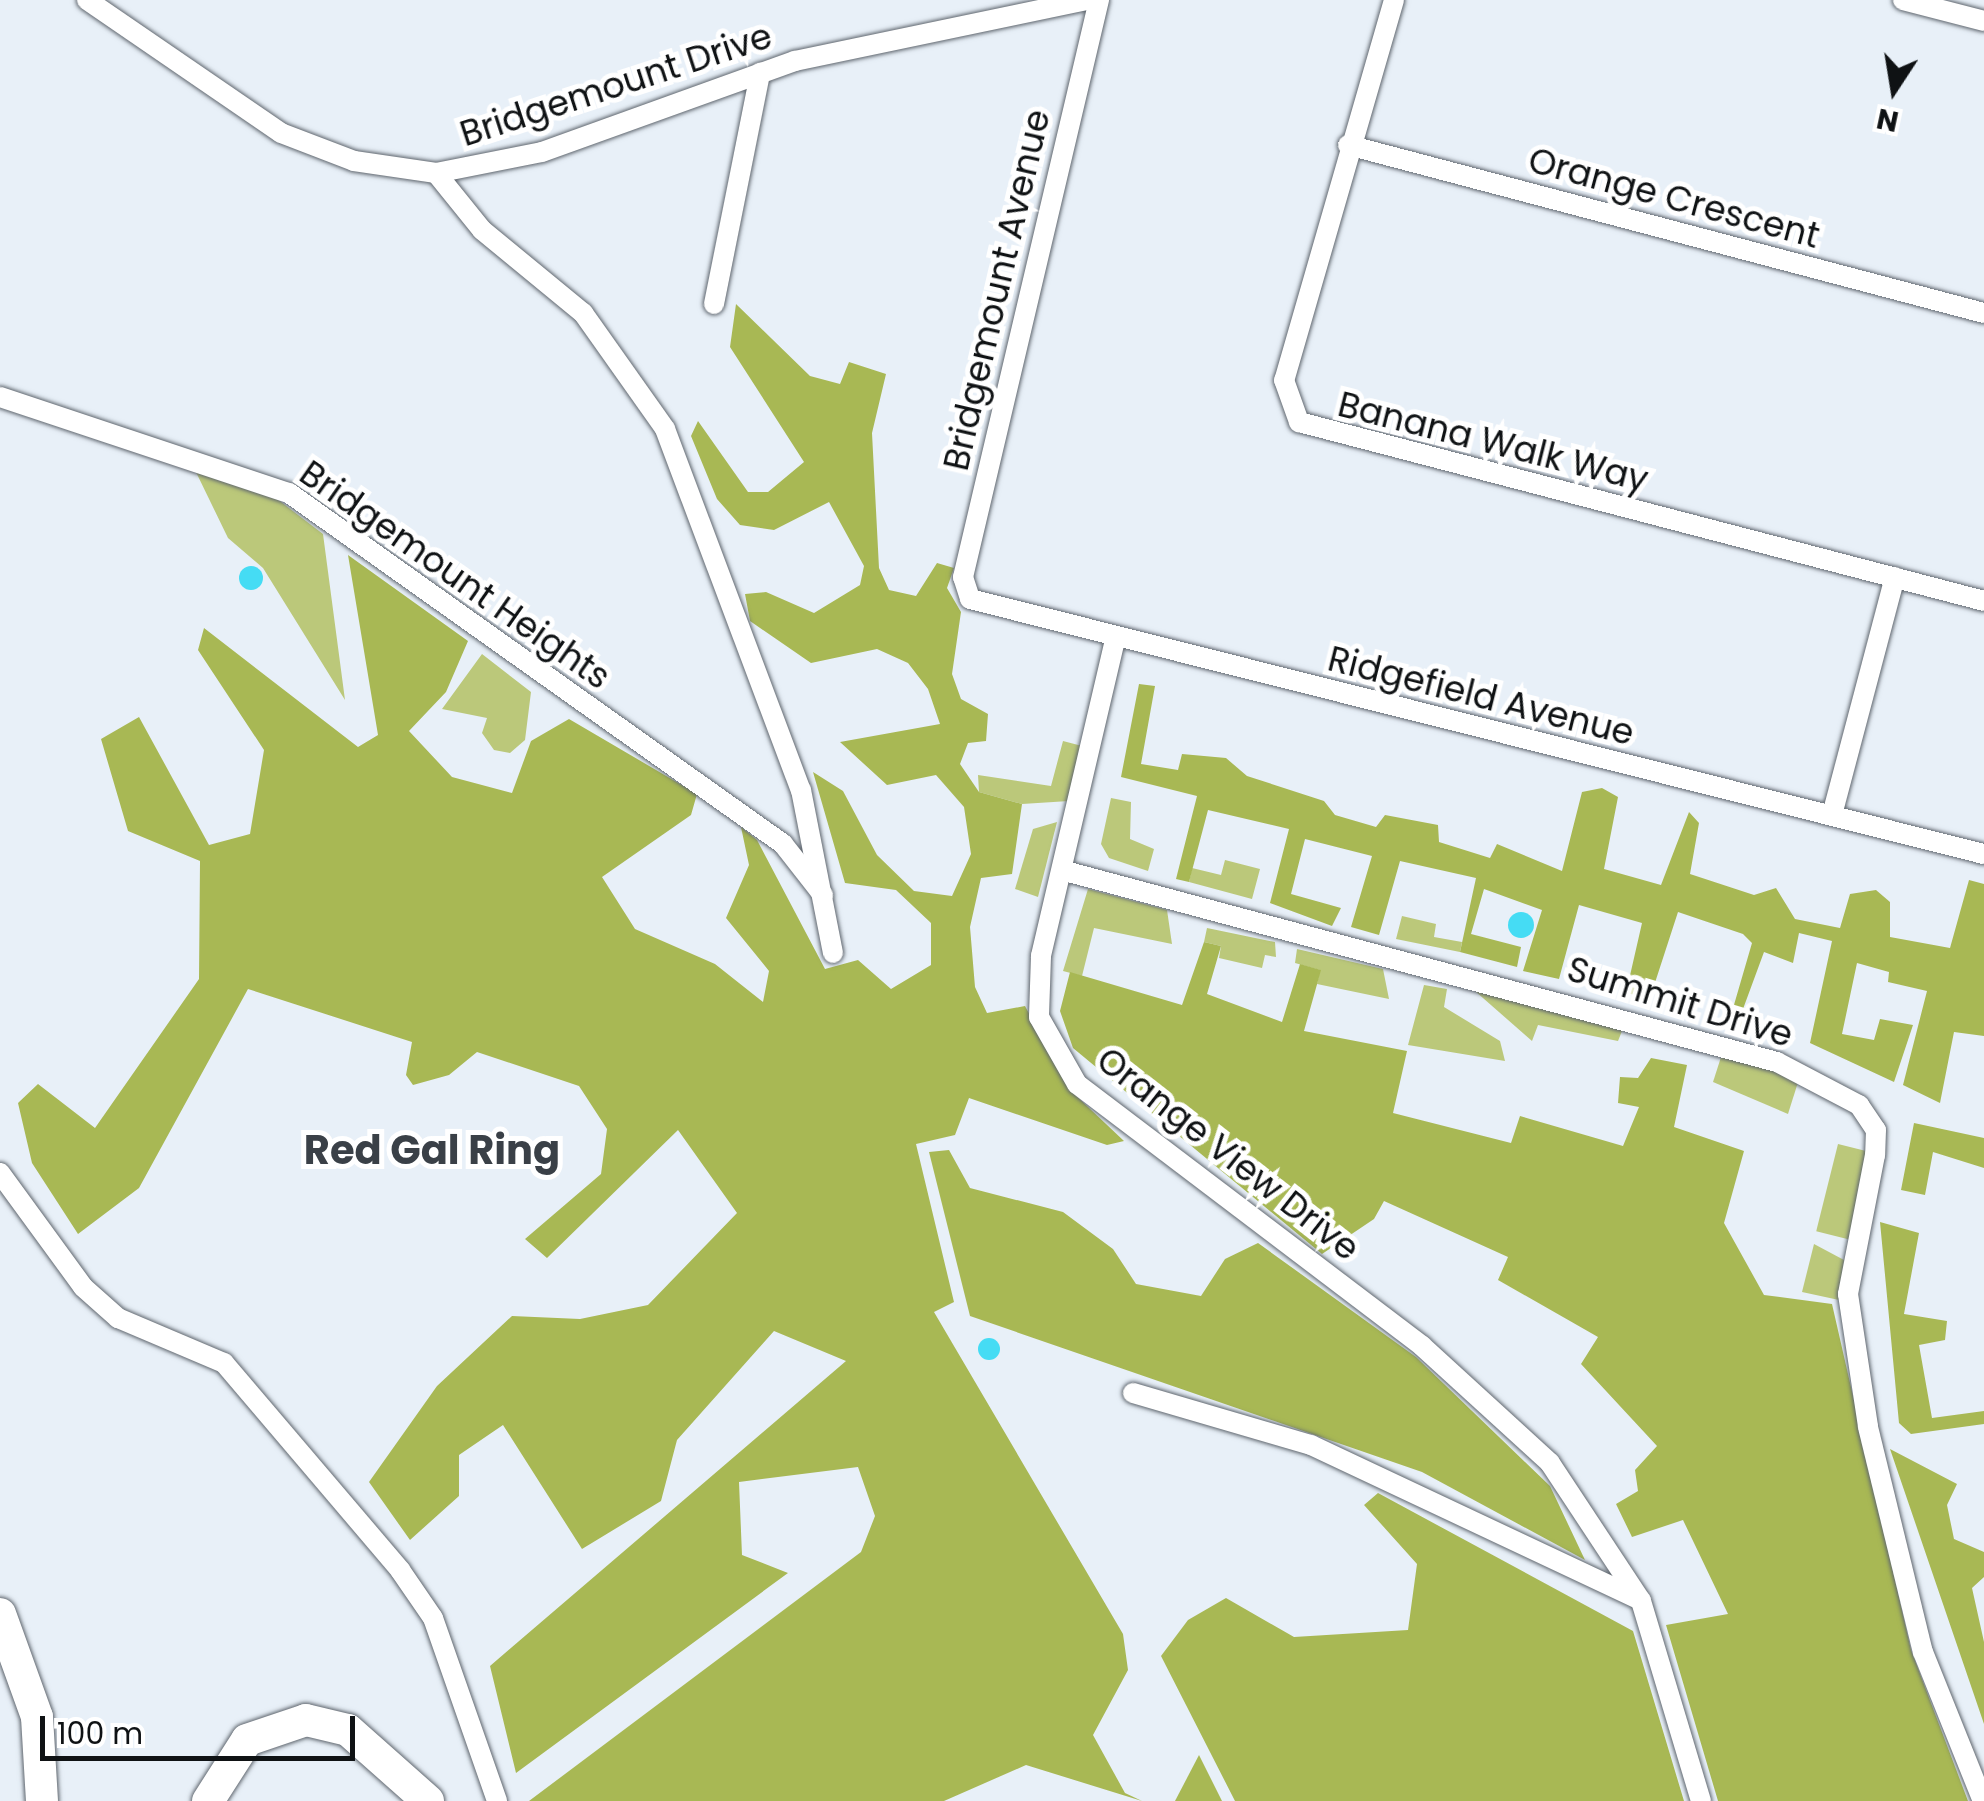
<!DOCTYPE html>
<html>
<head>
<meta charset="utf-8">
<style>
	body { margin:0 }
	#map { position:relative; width:1984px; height:1801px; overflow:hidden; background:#e8f0f8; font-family:Poppins,sans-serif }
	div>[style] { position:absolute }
	.green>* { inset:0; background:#bbc87a; transform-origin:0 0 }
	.forest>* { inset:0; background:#a8b854 }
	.water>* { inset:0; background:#45dcf4 }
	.round { border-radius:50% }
	.roads { filter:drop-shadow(0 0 2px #5f666e) drop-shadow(0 0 2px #5f666e) }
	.street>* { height:20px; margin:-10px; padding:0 10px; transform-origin:10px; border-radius:10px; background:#fff }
	.primary>* { height:32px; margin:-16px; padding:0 16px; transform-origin:16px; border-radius:16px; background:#fff }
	span { translate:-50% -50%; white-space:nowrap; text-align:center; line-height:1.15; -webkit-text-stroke:10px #fff; paint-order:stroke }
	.street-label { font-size:35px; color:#0f1214 }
	.quarter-label { font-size:40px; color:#3a4047; font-weight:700 }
	.north { position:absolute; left:1844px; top:40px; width:100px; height:100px; -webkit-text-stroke:8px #fff; paint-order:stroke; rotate:192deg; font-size:28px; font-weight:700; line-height:40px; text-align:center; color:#0f1214 }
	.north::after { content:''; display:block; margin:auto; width:35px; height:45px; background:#0f1214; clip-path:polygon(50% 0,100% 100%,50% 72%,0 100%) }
	.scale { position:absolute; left:40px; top:1716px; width:315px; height:45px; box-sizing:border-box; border:5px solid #0f1214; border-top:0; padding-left:12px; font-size:30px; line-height:35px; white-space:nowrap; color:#0f1214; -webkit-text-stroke:8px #fff; paint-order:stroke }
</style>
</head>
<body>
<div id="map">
	<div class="green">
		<div style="clip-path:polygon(194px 468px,272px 495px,323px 534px,345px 700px,263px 568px,228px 538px)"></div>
		<div style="clip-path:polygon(482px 654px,531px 692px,525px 740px,510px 753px,494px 750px,482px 733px,487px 718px,442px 709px)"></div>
		<div style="clip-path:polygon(1063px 741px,1082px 746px,1069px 801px,1022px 804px,979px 792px,978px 775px,1051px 786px)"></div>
		<div style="clip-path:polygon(1111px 798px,1131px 802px,1130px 839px,1154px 849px,1148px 871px,1109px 858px,1101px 844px)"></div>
		<div style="clip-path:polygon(1057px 822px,1038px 897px,1015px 889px,1033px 829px)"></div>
		<div style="clip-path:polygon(1225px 860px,1260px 869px,1252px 899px,1189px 882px,1192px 868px,1221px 875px)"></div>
		<div style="clip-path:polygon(1088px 889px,1167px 910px,1172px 944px,1094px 928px,1082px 976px,1063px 971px)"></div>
		<div style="clip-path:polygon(1402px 916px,1436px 924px,1434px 937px,1462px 942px,1460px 952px,1396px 939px)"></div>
		<div style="clip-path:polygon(1207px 928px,1275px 942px,1276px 957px,1265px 955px,1262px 968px,1219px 958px,1221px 946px,1204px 942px)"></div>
		<div style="clip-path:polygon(1297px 949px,1383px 969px,1389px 999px,1317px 984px,1320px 970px,1295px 963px)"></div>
		<div style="clip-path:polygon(1424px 985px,1447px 989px,1444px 1007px,1500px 1041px,1505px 1061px,1408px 1045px)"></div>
		<div style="clip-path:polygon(1475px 991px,1624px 1026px,1618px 1041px,1538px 1025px,1532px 1041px)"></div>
		<div style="clip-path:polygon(1722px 1054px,1799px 1079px,1788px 1114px,1713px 1082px)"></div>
		<div style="left:1838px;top:1144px;width:34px;height:90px;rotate:14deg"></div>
		<div style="clip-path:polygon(1814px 1244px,1844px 1260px,1839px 1300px,1802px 1292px)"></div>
	</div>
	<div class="forest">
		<div style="clip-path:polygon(736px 304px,810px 376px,840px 384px,849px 362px,886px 374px,872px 433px,879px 568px,889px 590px,916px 596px,937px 563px,954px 568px,947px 588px,961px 612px,952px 674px,961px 699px,988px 714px,986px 741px,968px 743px,960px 764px,979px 792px,1022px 804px,1012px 874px,981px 878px,970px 927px,975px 987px,987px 1013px,1025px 1006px,1069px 1089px,1124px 1141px,1107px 1145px,969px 1098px,955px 1135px,916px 1144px,954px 1302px,934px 1312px,1123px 1634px,1128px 1670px,1093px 1735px,1125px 1793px,1142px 1801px,1026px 1765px,944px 1801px,529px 1801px,861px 1552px,875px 1516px,858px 1467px,739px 1482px,742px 1555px,788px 1573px,516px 1773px,490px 1666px,846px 1361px,774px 1331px,677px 1440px,661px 1501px,582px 1549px,503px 1425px,459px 1455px,459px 1496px,410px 1540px,369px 1482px,437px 1386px,512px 1316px,580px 1319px,648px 1305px,737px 1213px,678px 1130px,547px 1258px,525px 1239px,601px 1174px,607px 1129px,579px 1086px,477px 1052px,449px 1075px,413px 1085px,406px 1075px,412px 1042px,248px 989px,139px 1188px,78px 1234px,32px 1163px,18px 1103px,38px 1084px,95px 1128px,199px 979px,200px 861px,128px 831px,101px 739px,139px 717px,209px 845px,250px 834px,264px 750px,198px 650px,204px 628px,358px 747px,378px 735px,348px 555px,468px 641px,446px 692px,409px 731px,452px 777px,512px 793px,531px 741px,569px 719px,697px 794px,691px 815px,602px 877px,635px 929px,715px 964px,763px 1002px,769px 971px,726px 918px,749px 865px,741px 827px,757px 840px,825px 969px,858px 960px,891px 989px,931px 965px,931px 923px,896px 890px,845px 883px,813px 772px,843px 791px,877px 855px,914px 891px,952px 896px,971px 854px,964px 807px,936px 775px,887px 785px,840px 742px,940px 724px,928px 689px,908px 663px,877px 649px,811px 663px,750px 621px,745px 594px,766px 592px,814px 613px,860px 585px,864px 566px,829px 502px,774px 530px,740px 525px,717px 499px,691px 436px,698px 421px,748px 492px,768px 492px,804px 462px,730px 347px)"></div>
		<div style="clip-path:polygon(1139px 684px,1155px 686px,1141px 764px,1178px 770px,1182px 754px,1226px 758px,1247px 776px,1324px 801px,1335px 815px,1376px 827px,1385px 815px,1438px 825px,1439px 842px,1490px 858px,1497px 844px,1562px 871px,1582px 792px,1602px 788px,1618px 797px,1604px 869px,1661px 885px,1689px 812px,1699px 823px,1690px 874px,1754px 895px,1776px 888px,1795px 919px,1840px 928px,1850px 894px,1876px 890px,1890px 902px,1890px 937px,1950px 948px,1969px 880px,1984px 884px,1984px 1036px,1954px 1032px,1940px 1103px,1903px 1085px,1927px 991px,1888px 982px,1889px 972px,1857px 963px,1842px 1034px,1874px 1040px,1880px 1019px,1913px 1025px,1894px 1082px,1810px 1043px,1832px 941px,1799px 933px,1793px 963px,1764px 952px,1743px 1009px,1753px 1014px,1748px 1030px,1729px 1022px,1752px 943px,1743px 934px,1678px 912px,1650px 998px,1626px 993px,1642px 923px,1579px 905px,1559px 979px,1523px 971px,1542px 910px,1484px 889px,1471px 934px,1521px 947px,1517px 967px,1460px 952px,1476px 878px,1400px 861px,1379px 935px,1351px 927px,1372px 856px,1305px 839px,1291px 894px,1341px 908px,1332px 926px,1270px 903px,1289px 829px,1208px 810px,1189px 882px,1176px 879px,1197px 796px,1121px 777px)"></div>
		<div style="clip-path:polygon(1204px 942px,1221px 946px,1207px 994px,1282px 1022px,1300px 964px,1321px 970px,1304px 1031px,1407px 1051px,1393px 1113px,1511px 1143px,1520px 1116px,1623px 1146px,1639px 1107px,1618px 1103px,1620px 1077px,1638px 1078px,1651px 1058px,1687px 1065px,1674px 1127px,1744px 1151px,1724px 1223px,1764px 1295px,1832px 1304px,1911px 1650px,1968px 1801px,1718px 1801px,1666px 1625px,1728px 1614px,1683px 1520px,1632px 1537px,1616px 1504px,1638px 1491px,1635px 1470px,1657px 1446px,1581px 1364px,1598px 1337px,1498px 1280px,1508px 1257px,1384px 1201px,1374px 1219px,1322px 1254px,1073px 1048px,1060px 1011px,1070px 972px,1182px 1005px)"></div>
		<div style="clip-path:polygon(1914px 1123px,1984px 1138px,1984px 1168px,1933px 1152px,1925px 1195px,1901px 1190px)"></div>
		<div style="clip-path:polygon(949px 1150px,970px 1188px,1063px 1212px,1113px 1249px,1136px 1284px,1201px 1296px,1225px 1259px,1258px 1243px,1416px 1357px,1550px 1486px,1585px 1560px,1422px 1472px,970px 1316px,929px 1152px)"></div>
		<div style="clip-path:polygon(1880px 1222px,1919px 1233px,1904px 1314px,1947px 1321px,1945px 1340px,1919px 1345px,1932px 1418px,1984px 1411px,1984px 1424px,1911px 1434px,1899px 1423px)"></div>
		<div style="clip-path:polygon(1890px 1449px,1957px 1484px,1947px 1505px,1954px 1539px,1984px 1552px,1984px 1577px,1972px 1588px,1984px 1642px,1984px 1724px)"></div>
		<div style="clip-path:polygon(1378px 1493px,1633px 1631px,1684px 1801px,1235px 1801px,1161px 1656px,1188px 1620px,1226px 1598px,1294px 1637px,1408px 1630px,1417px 1564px,1364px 1505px)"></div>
		<div style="clip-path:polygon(1199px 1755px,1222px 1801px,1175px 1801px)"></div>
	</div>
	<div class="water">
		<div class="round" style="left:239px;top:566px;width:24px;height:24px"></div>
		<div class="round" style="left:1508px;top:912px;width:26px;height:26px"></div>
		<div class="round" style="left:978px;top:1338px;width:22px;height:22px"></div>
	</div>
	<div class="roads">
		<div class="street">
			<div style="left:87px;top:0;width:235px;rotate:34.4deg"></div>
			<div style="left:281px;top:133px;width:78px;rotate:21deg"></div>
			<div style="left:354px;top:161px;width:83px;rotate:8.3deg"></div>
			<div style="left:436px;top:173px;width:108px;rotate:-11.2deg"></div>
			<div style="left:542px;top:152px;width:269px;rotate:-19.8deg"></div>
			<div style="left:795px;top:61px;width:298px;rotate:-11.8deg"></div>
			<div style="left:1099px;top:0;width:593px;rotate:103.26deg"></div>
			<div style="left:963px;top:577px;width:23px;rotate:72deg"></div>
			<div style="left:970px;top:599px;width:1046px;rotate:14.12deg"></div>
			<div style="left:1394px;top:0;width:396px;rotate:106.1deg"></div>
			<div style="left:1284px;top:380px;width:45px;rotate:70.3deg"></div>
			<div style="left:1299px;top:422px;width:708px;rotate:14.64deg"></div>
			<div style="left:1903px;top:0;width:84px;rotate:14.5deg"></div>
			<div style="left:1348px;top:145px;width:658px;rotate:14.8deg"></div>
			<div style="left:436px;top:173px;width:73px;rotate:51.1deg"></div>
			<div style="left:482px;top:230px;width:131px;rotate:39.4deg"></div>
			<div style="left:583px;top:313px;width:142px;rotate:54.7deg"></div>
			<div style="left:665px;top:429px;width:386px;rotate:69.4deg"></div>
			<div style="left:801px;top:790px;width:166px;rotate:78.9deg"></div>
			<div style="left:714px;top:304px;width:236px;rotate:-78.7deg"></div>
			<div style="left:0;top:397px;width:305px;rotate:18.4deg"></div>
			<div style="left:289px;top:493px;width:606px;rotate:35.39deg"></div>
			<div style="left:783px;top:844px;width:65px;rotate:51.9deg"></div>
			<div style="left:1115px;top:640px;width:325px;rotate:103.2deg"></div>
			<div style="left:1041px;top:956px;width:61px;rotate:91.9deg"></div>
			<div style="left:1039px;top:1017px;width:77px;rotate:60.4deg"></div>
			<div style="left:1077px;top:1084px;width:433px;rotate:37.2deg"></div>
			<div style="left:1422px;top:1346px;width:173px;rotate:42.4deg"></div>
			<div style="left:1550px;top:1463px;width:165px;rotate:56.6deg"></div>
			<div style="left:1641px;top:1601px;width:209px;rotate:73.3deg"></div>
			<div style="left:1832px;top:815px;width:246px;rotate:-75.2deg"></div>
			<div style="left:1065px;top:871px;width:737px;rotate:15.02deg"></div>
			<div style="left:1777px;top:1062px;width:93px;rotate:27.7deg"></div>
			<div style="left:1859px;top:1105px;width:30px;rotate:56deg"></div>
			<div style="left:1876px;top:1130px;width:25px;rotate:92deg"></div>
			<div style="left:1875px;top:1155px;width:142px;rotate:101deg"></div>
			<div style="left:1848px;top:1294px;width:134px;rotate:81.4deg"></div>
			<div style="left:1868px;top:1427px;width:232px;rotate:76.3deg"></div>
			<div style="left:1923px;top:1652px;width:161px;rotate:68.1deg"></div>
			<div style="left:0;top:1173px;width:141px;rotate:53.9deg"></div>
			<div style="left:83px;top:1287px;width:47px;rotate:41.5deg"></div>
			<div style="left:118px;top:1318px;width:115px;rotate:23deg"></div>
			<div style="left:224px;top:1363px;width:272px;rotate:49.6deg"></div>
			<div style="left:400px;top:1570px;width:58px;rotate:55.5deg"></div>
			<div style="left:433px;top:1618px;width:194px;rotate:70.7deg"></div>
			<div style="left:1133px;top:1393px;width:185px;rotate:16.3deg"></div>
			<div style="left:1311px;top:1445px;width:364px;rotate:25.2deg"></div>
		</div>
		<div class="primary">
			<div style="left:0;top:1614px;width:109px;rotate:70.2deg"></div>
			<div style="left:37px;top:1717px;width:84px;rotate:86.6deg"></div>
			<div style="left:208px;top:1801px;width:72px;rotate:-57.4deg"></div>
			<div style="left:247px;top:1740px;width:62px;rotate:-18.7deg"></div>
			<div style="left:306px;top:1720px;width:43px;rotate:13.4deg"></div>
			<div style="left:348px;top:1730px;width:107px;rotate:41.6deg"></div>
		</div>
	</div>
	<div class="street-label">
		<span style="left:616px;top:85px;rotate:-18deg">Bridgemount Drive</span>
		<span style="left:1674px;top:198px;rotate:15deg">Orange Crescent</span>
		<span style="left:997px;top:290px;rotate:-77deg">Bridgemount Avenue</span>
		<span style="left:1493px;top:442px;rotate:14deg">Banana Walk Way</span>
		<span style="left:455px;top:575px;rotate:35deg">Bridgemount Heights</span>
		<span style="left:1481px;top:696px;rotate:14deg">Ridgefield Avenue</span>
		<span style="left:1680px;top:1002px;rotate:17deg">Summit Drive</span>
		<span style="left:1228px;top:1154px;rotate:38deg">Orange View Drive</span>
	</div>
	<div class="quarter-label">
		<span style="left:432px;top:1150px">Red Gal Ring</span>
	</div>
	<div class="north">N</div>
	<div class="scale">100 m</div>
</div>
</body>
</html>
